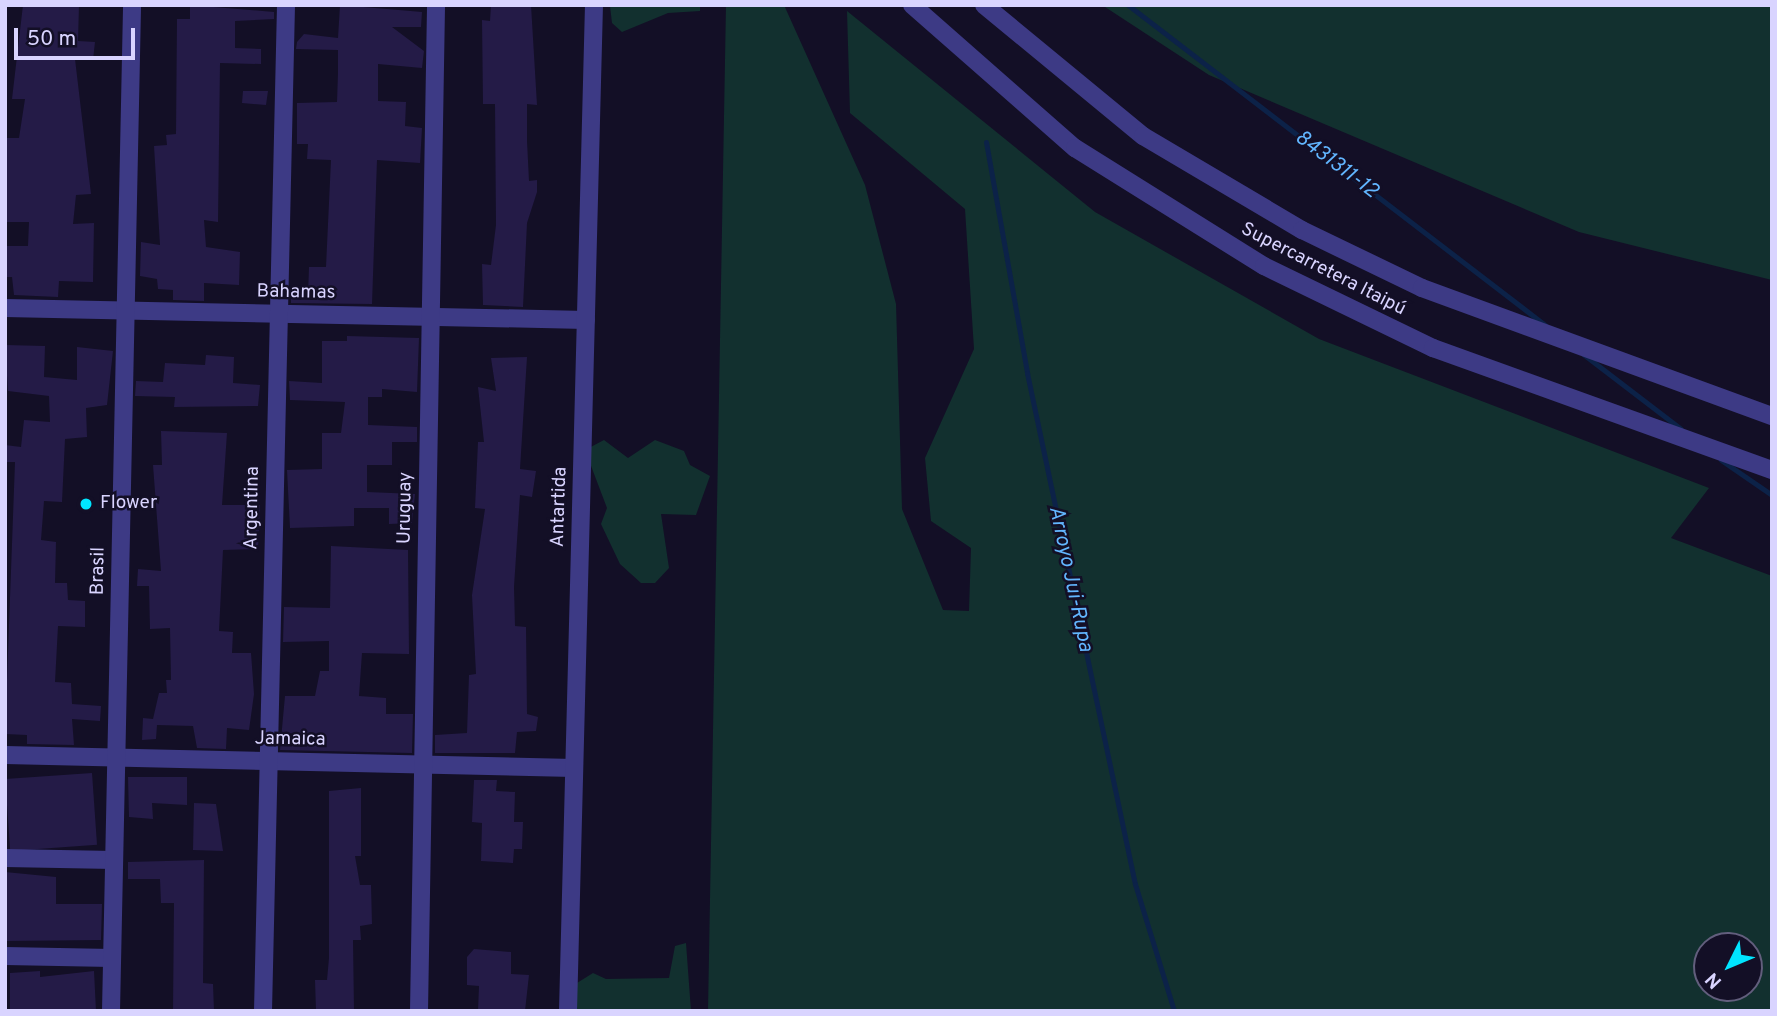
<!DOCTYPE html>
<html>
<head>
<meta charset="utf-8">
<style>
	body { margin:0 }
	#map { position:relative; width:1777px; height:1016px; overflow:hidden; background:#130f26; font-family:Overpass,sans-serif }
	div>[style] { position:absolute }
	.green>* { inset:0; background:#12302f }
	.stream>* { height:5px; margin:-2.5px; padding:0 2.5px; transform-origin:2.5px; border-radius:2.5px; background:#0c2248 }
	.building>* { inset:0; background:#241b47; transform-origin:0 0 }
	.minor>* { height:18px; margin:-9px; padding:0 9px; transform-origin:9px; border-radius:9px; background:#3d3a85 }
	.dots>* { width:19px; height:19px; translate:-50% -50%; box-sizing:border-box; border:4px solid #130f26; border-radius:50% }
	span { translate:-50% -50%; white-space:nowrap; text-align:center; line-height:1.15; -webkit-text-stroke:5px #130f26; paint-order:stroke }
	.street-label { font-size:19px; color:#d9d4ff }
	.poi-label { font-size:19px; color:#d9d4ff }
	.left { translate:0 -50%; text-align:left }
	.water-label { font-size:21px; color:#62b6ff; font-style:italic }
	.frame { position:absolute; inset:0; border:7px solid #d9d4ff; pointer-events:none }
	.north { position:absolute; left:1693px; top:932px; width:70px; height:70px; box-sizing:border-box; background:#130f26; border:2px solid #625e7d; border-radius:50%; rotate:227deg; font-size:19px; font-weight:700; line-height:28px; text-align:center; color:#d9d4ff }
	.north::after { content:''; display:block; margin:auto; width:24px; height:32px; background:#00e5ff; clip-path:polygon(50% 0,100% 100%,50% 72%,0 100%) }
	.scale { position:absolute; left:14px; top:28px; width:121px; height:32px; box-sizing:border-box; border:4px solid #d9d4ff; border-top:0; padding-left:9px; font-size:21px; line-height:24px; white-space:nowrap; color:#d9d4ff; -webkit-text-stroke:5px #130f26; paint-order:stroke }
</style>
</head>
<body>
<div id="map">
	<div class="green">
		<div style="clip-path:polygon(700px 5px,700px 11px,668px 13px,622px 32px,612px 23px,610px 6px)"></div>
		<div style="clip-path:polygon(evenodd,726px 5px,784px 5px,865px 185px,896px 304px,902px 509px,943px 610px,969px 611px,971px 548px,931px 521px,925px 458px,974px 349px,965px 209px,850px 113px,847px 11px,1095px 212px,1319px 339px,1709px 488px,1671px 538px,1772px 576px,1772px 1011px,708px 1011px,726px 5px,1707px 946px,1749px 946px,1749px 988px,1707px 988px,1707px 946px)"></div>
		<div style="clip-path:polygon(1102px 5px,1772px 5px,1772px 280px,1579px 232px,1209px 75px)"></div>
		<div style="clip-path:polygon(604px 440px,628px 458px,655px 440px,684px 451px,690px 465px,710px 476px,696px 515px,661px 514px,669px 568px,655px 583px,641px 583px,620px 564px,601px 524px,607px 508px,585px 450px)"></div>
		<div style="clip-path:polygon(686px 943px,691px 1011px,572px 1011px,577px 983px,593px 973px,606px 979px,669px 978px,675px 946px)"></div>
	</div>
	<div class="stream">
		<div style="left:1128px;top:5px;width:526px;rotate:37.5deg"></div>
		<div style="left:986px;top:142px;width:235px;rotate:79.9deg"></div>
		<div style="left:1027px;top:373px;width:522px;rotate:78.07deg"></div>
		<div style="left:1135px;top:884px;width:133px;rotate:72.9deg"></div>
		<div style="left:1583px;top:354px;width:123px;rotate:37.4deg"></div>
		<div style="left:1721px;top:460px;width:62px;rotate:34.5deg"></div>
	</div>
	<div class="building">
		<div style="clip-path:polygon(23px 5px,79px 5px,78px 41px,95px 42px,93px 60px,75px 59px,91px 194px,76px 195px,73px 224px,94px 223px,93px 282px,59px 281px,58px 297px,14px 295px,12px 277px,5px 277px,5px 246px,28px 246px,29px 222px,5px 222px,5px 138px,19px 138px,25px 99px,12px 99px)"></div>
		<div style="clip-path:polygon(190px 5px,274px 12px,274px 19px,235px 21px,235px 48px,261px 49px,261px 64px,220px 63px,218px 222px,204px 220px,206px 247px,240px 252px,239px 285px,204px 283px,204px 301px,173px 300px,173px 290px,158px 289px,157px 279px,140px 276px,141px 242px,160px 245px,154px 146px,167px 145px,166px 135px,176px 134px,177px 19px,190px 19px)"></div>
		<div style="clip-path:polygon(340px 5px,422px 12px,421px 27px,392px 27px,424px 51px,422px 68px,378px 64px,378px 101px,406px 102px,405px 126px,422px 128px,420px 163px,377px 160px,372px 304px,291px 303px,291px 296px,308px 296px,309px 267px,326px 267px,331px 160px,307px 159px,308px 144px,297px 144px,297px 103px,337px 102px,338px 73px,338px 50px,296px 49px,297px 42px,304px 34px,338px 38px)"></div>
		<div style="clip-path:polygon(491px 5px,531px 5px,537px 105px,527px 104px,527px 141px,529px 181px,537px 180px,537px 192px,527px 223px,523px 307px,483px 305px,482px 264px,491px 265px,496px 225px,495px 104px,483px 104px,482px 20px,490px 21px)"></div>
		<div style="clip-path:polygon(243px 91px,268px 91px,266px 105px,242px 103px)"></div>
		<div style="clip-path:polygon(347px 336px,419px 338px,417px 392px,382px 389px,382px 397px,368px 397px,368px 425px,417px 427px,417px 442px,392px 442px,392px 465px,367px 465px,367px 492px,415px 494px,412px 523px,389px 524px,389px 508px,354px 508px,354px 526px,290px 528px,287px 470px,322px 469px,322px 433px,341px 433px,345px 402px,290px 400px,289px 381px,322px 383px,322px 341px,347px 341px)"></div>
		<div style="clip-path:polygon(5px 345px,45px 346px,44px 377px,77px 380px,77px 347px,113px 351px,107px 405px,86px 408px,87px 437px,65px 439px,62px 502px,44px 501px,41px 540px,56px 542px,55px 583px,67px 583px,68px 600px,85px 601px,85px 627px,58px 626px,55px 682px,71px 683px,72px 704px,101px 706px,100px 721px,72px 719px,74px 745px,27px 744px,27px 735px,5px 734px,15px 462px,6px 462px,5px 445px,21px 447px,24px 420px,50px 422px,49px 396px,8px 391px)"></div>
		<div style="clip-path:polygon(206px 355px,234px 357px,233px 383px,260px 385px,258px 406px,174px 407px,175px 397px,135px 396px,136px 381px,163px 382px,165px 363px,205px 365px)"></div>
		<div style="clip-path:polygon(527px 357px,520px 469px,536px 471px,532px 497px,520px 495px,514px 587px,515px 626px,526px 627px,527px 714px,538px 717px,536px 731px,517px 732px,515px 753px,435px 753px,435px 735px,467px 733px,469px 675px,476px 674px,472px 595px,485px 509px,475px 508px,478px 442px,484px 442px,478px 387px,496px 391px,491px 358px)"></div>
		<div style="clip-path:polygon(161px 431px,227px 433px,222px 505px,260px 505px,258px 549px,223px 550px,219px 631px,233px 632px,232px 653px,251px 653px,254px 694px,249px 730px,227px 728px,226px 749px,197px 748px,193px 726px,157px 725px,156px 739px,142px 740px,143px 718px,153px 719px,159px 693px,167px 693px,166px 680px,171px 680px,170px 628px,150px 629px,149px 586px,137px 586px,138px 569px,161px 571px,153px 465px,162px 465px)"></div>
		<div style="clip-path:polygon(331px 546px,408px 550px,409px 654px,362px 653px,359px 696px,386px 698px,386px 714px,413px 714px,412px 753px,280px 750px,285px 696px,315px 696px,320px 671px,329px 671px,329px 641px,283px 642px,284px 607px,330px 608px)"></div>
		<div style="left:92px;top:773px;width:72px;height:87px;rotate:86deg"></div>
		<div style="clip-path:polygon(128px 777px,187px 777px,187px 805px,152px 803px,153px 819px,129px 817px)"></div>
		<div style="clip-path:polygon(474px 780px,497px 780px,496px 791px,515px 792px,514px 822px,523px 822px,522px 849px,514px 849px,513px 863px,481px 861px,482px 823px,472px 822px)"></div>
		<div style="clip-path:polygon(361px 788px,361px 856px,355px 856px,360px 885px,371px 885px,372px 924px,360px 926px,361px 940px,353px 940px,354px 1011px,316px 1011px,315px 980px,327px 980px,329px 958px,329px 791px)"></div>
		<div style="clip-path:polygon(194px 803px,216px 804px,223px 851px,193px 850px)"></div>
		<div style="clip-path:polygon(204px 860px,203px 983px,213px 984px,214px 1011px,173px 1011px,174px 903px,161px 903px,160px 879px,128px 879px,128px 862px)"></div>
		<div style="clip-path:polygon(5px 872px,56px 877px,56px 904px,102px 904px,101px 940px,5px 941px)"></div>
		<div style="clip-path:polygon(474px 949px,511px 952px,511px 974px,529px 975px,525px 1011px,478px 1011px,479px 986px,467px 985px,467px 957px)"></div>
		<div style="clip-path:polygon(40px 971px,40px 977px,94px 971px,96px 1011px,10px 1011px,10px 973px)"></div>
	</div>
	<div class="minor">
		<div style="left:912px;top:5px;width:217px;rotate:41.3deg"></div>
		<div style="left:1075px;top:148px;width:223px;rotate:32deg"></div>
		<div style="left:1264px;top:266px;width:188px;rotate:25.9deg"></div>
		<div style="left:1433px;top:348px;width:360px;rotate:19.8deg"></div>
		<div style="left:984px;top:5px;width:206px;rotate:39.5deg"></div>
		<div style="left:1143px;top:136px;width:185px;rotate:30.6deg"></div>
		<div style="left:1302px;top:230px;width:133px;rotate:25.8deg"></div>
		<div style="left:1422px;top:288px;width:373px;rotate:20.1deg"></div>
		<div style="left:5px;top:308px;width:581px;rotate:1.18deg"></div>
		<div style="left:5px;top:755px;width:569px;rotate:1.31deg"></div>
		<div style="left:5px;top:858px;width:109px;rotate:1.1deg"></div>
		<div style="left:5px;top:956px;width:107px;rotate:1.1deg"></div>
		<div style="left:111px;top:1011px;width:1006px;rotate:-88.8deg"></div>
		<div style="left:263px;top:1011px;width:1006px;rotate:-88.69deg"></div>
		<div style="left:419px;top:1011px;width:1006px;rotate:-89.03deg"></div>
		<div style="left:568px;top:1011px;width:1006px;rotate:-88.52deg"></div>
	</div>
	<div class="dots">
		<div style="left:86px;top:504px;background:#00e5ff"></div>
	</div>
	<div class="street-label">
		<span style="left:1323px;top:270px;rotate:27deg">Supercarretera Itaipú</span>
		<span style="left:296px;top:293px;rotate:1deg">Bahamas</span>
		<span style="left:560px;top:507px;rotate:-88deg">Antartida</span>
		<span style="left:253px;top:508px;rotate:-89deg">Argentina</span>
		<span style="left:406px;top:508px;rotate:-89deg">Uruguay</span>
		<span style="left:99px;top:571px;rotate:-89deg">Brasil</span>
		<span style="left:290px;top:740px;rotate:1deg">Jamaica</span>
	</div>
	<div class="poi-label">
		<span class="left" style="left:100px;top:504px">Flower</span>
	</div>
	<div class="water-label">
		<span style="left:1336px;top:165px;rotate:37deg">8431311-12</span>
		<span style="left:1070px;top:579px;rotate:78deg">Arroyo Jui-Rupa</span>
	</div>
	<div class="frame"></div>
	<div class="north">N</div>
	<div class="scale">50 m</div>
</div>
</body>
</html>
